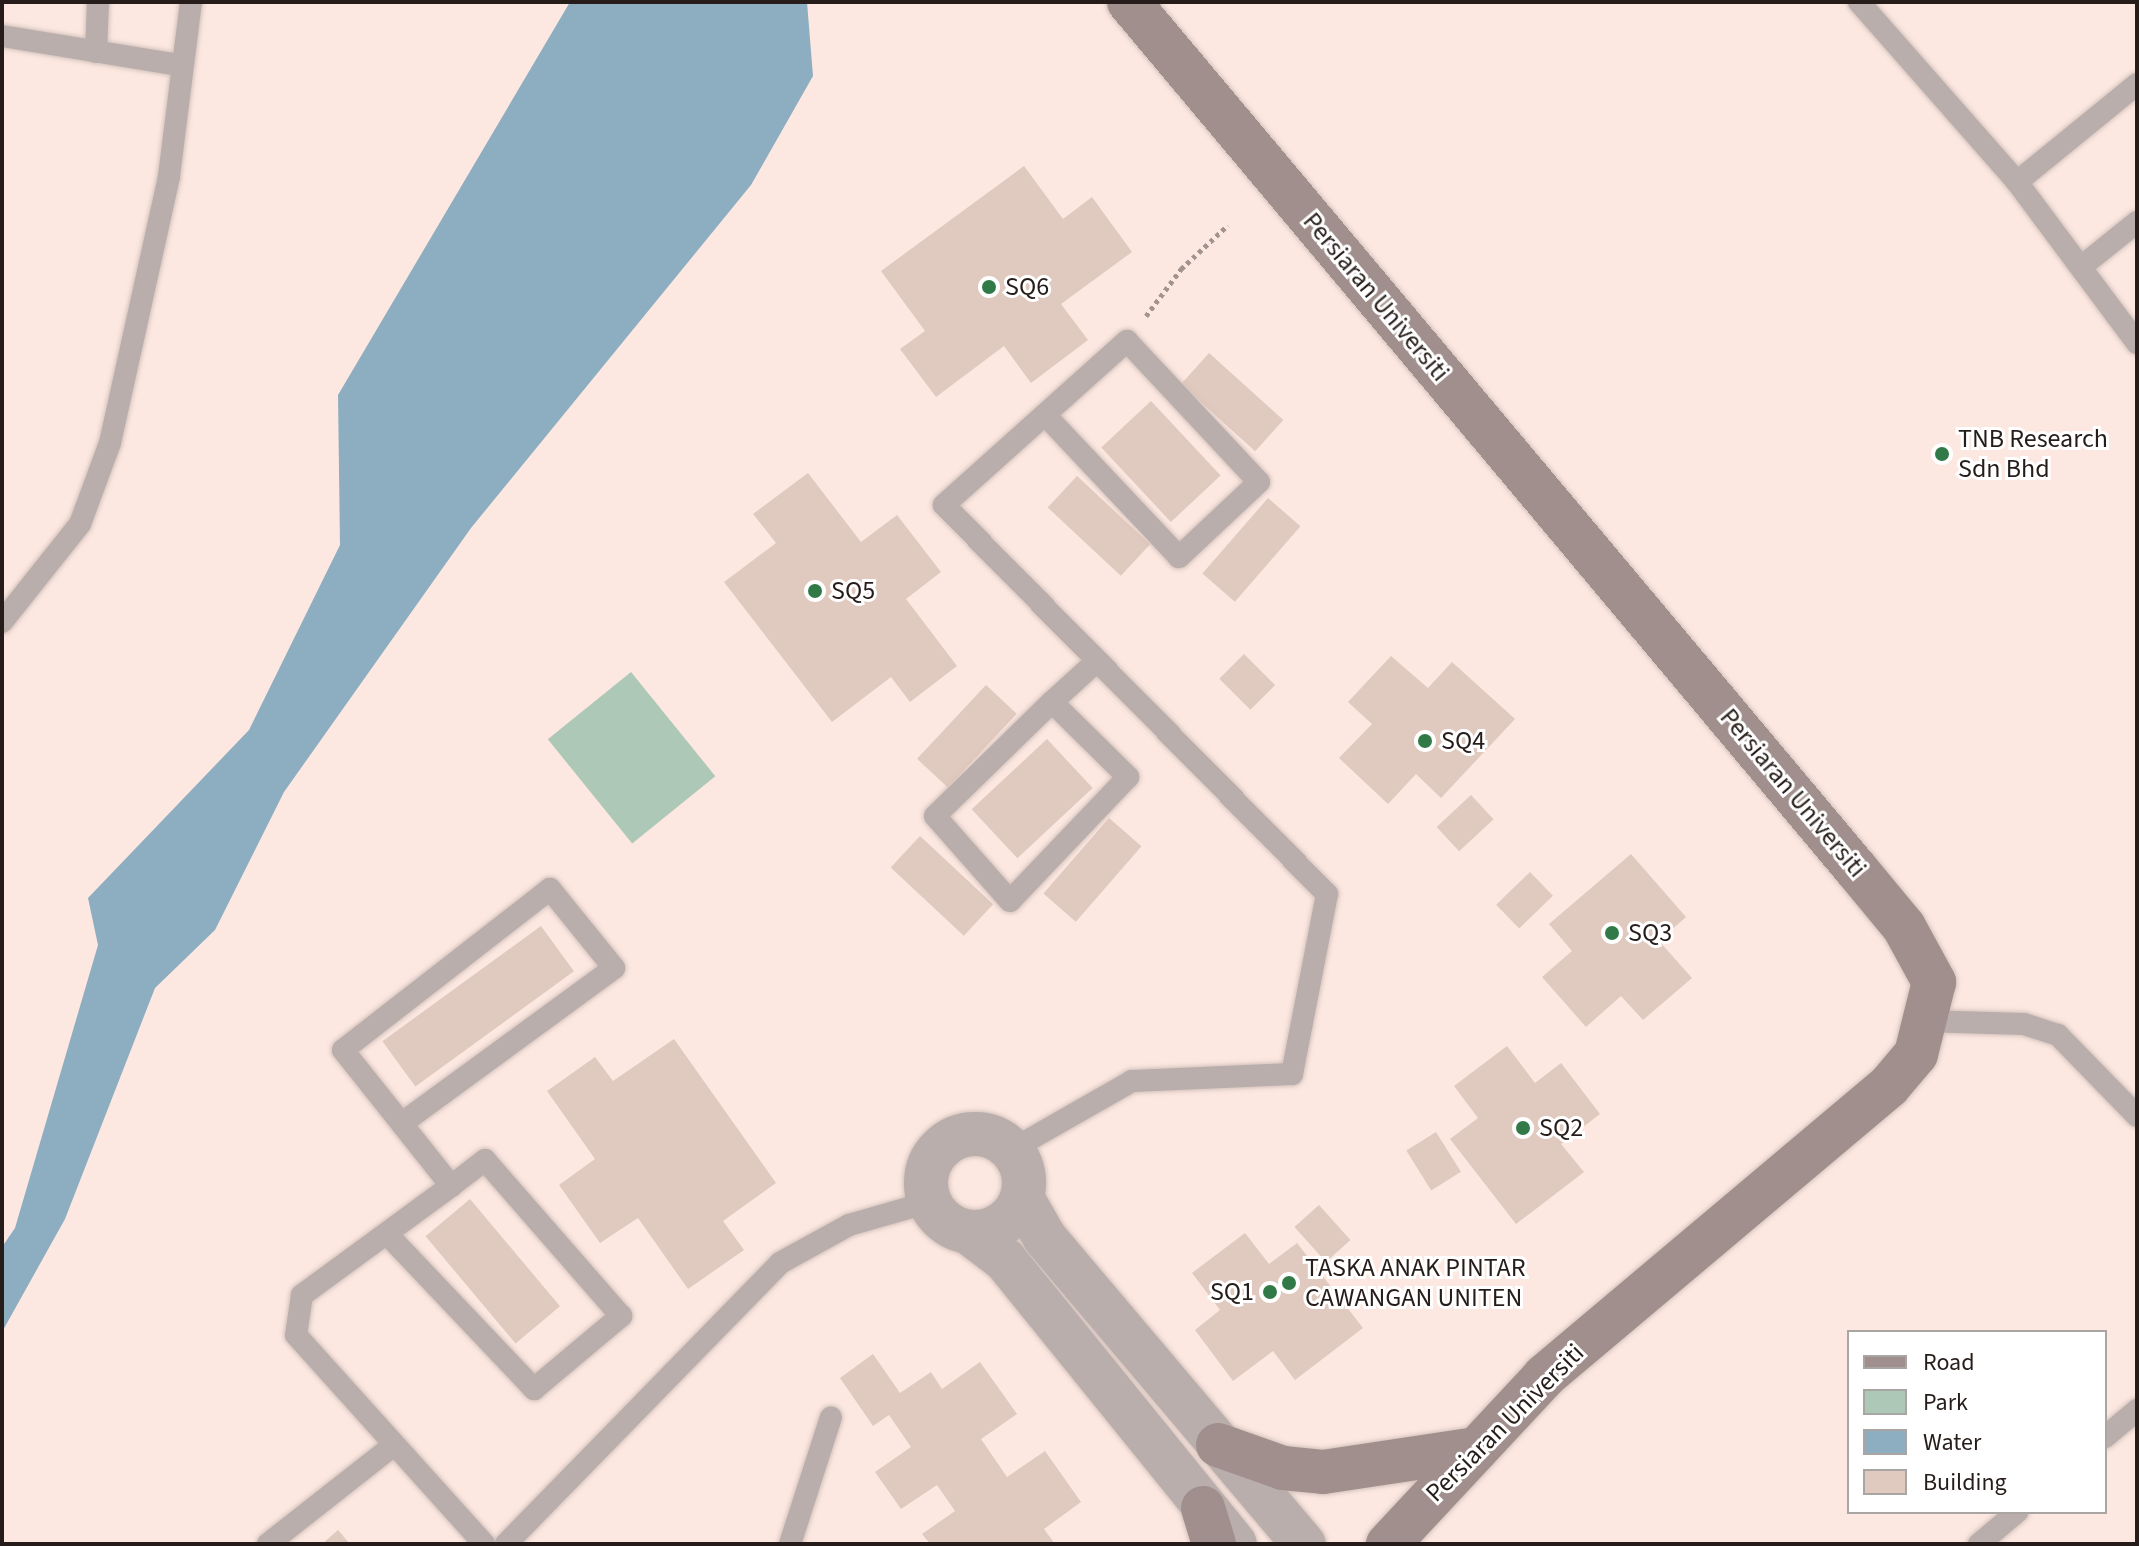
<!DOCTYPE html>
<html>
<head>
<meta charset="utf-8">
<style>
	body { margin:0 }
	#map { position:relative; width:2139px; height:1546px; overflow:hidden; background:#fce8e1; font-family:"Source Sans 3",sans-serif }
	div>[style] { position:absolute }
	.green>* { inset:0; background:#adc8b7; transform-origin:0 0 }
	.water>* { inset:0; background:#8dadc0 }
	.building>* { inset:0; background:#e0c9be; transform-origin:0 0 }
	.path>* { height:5px; margin-top:-2.5px; transform-origin:0; background:repeating-linear-gradient(90deg,#a3938e 0 4px,transparent 0 8px) }
	.roads { filter:drop-shadow(0 0 2px #d5c3bd) drop-shadow(0 0 2px #d5c3bd) }
	.lane>* { height:22px; margin:-11px; padding:0 11px; transform-origin:11px; border-radius:11px; background:#b9aeab }
	.street>* { height:44px; margin:-22px; padding:0 22px; transform-origin:22px; border-radius:22px; background:#b9aeab }
	.street>.ring { margin:-22px; padding:0; box-sizing:content-box; background:none; border:44px solid #b9aeab; border-radius:50% }
	.secondary>* { height:44px; margin:-22px; padding:0 22px; transform-origin:22px; border-radius:22px; background:#a08f8c }
	.dots>* { width:22px; height:22px; translate:-50% -50%; box-sizing:border-box; border:4px solid #fff; border-radius:50% }
	span { translate:-50% -50%; white-space:nowrap; text-align:center; line-height:1.15; -webkit-text-stroke:6px #fff; paint-order:stroke }
	.poi-label { font-size:26px; color:#261d1a }
	.left { translate:0 -50%; text-align:left }
	.right { translate:-100% -50%; text-align:right }
	.street-label { font-size:26px; color:#261d1a }
	.frame { position:absolute; inset:0; border:4px solid #261d1a; pointer-events:none }
	.legend { position:absolute; left:1847px; top:1330px; width:260px; height:184px; box-sizing:border-box; background:#fff; border:2px solid #a8a5a3; margin:0; padding:10px 14px; list-style:none; font-size:24px; color:#261d1a }
	.legend li { display:flex; align-items:center; gap:16px; height:40px }
	.legend b { width:40px; border:2px solid #a8a5a3 }
</style>
</head>
<body>
<div id="map">
	<div class="green">
		<div style="left:631px;top:672px;width:134px;height:107px;rotate:51deg"></div>
	</div>
	<div class="water">
		<div style="clip-path:polygon(570px 2px,807px 2px,813px 76px,751px 185px,471px 528px,284px 792px,215px 930px,155px 988px,65px 1219px,2px 1332px,2px 1247px,15px 1228px,98px 945px,88px 898px,249px 730px,340px 545px,338px 395px)"></div>
	</div>
	<div class="building">
		<div style="clip-path:polygon(1024px 166px,1063px 219px,1092px 197px,1132px 252px,1061px 304px,1088px 340px,1031px 383px,1004px 346px,936px 397px,900px 349px,925px 331px,881px 271px)"></div>
		<div style="left:1209px;top:353px;width:100px;height:42px;rotate:42deg"></div>
		<div style="left:1151px;top:401px;width:102px;height:68px;rotate:47deg"></div>
		<div style="clip-path:polygon(808px 473px,861px 542px,897px 515px,941px 572px,906px 599px,957px 666px,910px 702px,891px 677px,832px 722px,724px 582px,776px 543px,753px 514px)"></div>
		<div style="left:1077px;top:476px;width:100px;height:43px;rotate:43deg"></div>
		<div style="left:1268px;top:498px;width:43px;height:100px;rotate:41deg"></div>
		<div style="left:1244px;top:654px;width:44px;height:35px;rotate:45deg"></div>
		<div style="clip-path:polygon(1391px 656px,1428px 688px,1452px 662px,1515px 719px,1441px 798px,1416px 774px,1388px 804px,1339px 758px,1372px 724px,1348px 702px)"></div>
		<div style="left:986px;top:685px;width:42px;height:101px;rotate:43deg"></div>
		<div style="left:1047px;top:739px;width:67px;height:103px;rotate:47deg"></div>
		<div style="left:1471px;top:795px;width:33px;height:47px;rotate:47deg"></div>
		<div style="left:1109px;top:818px;width:43px;height:100px;rotate:41deg"></div>
		<div style="left:920px;top:836px;width:100px;height:43px;rotate:43deg"></div>
		<div style="clip-path:polygon(1631px 854px,1686px 917px,1659px 941px,1692px 978px,1643px 1020px,1621px 996px,1586px 1027px,1542px 977px,1572px 951px,1549px 924px)"></div>
		<div style="left:1530px;top:872px;width:33px;height:47px;rotate:46deg"></div>
		<div style="left:541px;top:926px;width:56px;height:196px;rotate:54deg"></div>
		<div style="clip-path:polygon(674px 1039px,776px 1183px,723px 1221px,744px 1250px,688px 1289px,638px 1218px,600px 1243px,559px 1185px,595px 1159px,547px 1091px,595px 1057px,613px 1081px)"></div>
		<div style="clip-path:polygon(1507px 1046px,1535px 1083px,1561px 1063px,1600px 1114px,1561px 1144px,1584px 1172px,1516px 1224px,1450px 1139px,1478px 1118px,1454px 1086px)"></div>
		<div style="left:1436px;top:1132px;width:47px;height:35px;rotate:58deg"></div>
		<div style="left:470px;top:1199px;width:140px;height:58px;rotate:50deg"></div>
		<div style="left:1319px;top:1205px;width:47px;height:33px;rotate:48deg"></div>
		<div style="clip-path:polygon(1245px 1233px,1269px 1264px,1297px 1243px,1363px 1328px,1295px 1380px,1273px 1351px,1233px 1381px,1195px 1330px,1220px 1310px,1192px 1273px)"></div>
		<div style="clip-path:polygon(873px 1354px,900px 1393px,931px 1372px,942px 1389px,980px 1362px,1017px 1414px,981px 1439px,1007px 1477px,1045px 1451px,1081px 1502px,1044px 1529px,1055px 1544px,930px 1544px,922px 1534px,955px 1511px,937px 1485px,901px 1509px,875px 1472px,911px 1447px,889px 1415px,873px 1426px,840px 1378px)"></div>
		<div style="clip-path:polygon(338px 1530px,350px 1544px,322px 1544px)"></div>
	</div>
	<div class="path">
		<div style="left:1146px;top:316px;width:59px;rotate:-53.3deg"></div>
		<div style="left:1181px;top:269px;width:64px;rotate:-43.1deg"></div>
	</div>
	<div class="roads">
		<div class="lane">
			<div style="left:1859px;top:2px;width:240px;rotate:48.7deg"></div>
			<div style="left:2017px;top:182px;width:155px;rotate:-39.2deg"></div>
			<div style="left:2px;top:36px;width:180px;rotate:9.3deg"></div>
			<div style="left:96px;top:52px;width:50px;rotate:-87.7deg"></div>
			<div style="left:2017px;top:182px;width:201px;rotate:53.3deg"></div>
			<div style="left:2081px;top:267px;width:72px;rotate:-38.8deg"></div>
			<div style="left:2px;top:622px;width:125px;rotate:-51.5deg"></div>
			<div style="left:80px;top:524px;width:86px;rotate:-69.7deg"></div>
			<div style="left:110px;top:443px;width:273px;rotate:-77.5deg"></div>
			<div style="left:169px;top:176px;width:175px;rotate:-82.8deg"></div>
			<div style="left:1052px;top:702px;width:107px;rotate:44.6deg"></div>
			<div style="left:1128px;top:777px;width:171px;rotate:133.6deg"></div>
			<div style="left:1010px;top:901px;width:113px;rotate:-131.4deg"></div>
			<div style="left:935px;top:816px;width:163px;rotate:-44.3deg"></div>
			<div style="left:1052px;top:702px;width:61px;rotate:-42.3deg"></div>
			<div style="left:1923px;top:1021px;width:101px;rotate:1.7deg"></div>
			<div style="left:2024px;top:1024px;width:36px;rotate:18deg"></div>
			<div style="left:2058px;top:1035px;width:113px;rotate:45.7deg"></div>
			<div style="left:405px;top:1121px;width:259px;rotate:-36.2deg"></div>
			<div style="left:614px;top:968px;width:102px;rotate:-129deg"></div>
			<div style="left:550px;top:889px;width:262px;rotate:142.1deg"></div>
			<div style="left:343px;top:1050px;width:174px;rotate:51.5deg"></div>
			<div style="left:451px;top:1186px;width:185px;rotate:143.8deg"></div>
			<div style="left:302px;top:1295px;width:40px;rotate:98.5deg"></div>
			<div style="left:296px;top:1335px;width:281px;rotate:48deg"></div>
			<div style="left:1011px;top:1150px;width:139px;rotate:-29.7deg"></div>
			<div style="left:1132px;top:1081px;width:160px;rotate:-2.5deg"></div>
			<div style="left:1292px;top:1074px;width:183px;rotate:-79deg"></div>
			<div style="left:1327px;top:894px;width:546px;rotate:-134.55deg"></div>
			<div style="left:944px;top:505px;width:246px;rotate:-41.9deg"></div>
			<div style="left:1127px;top:341px;width:193px;rotate:46.9deg"></div>
			<div style="left:1259px;top:482px;width:110px;rotate:136.8deg"></div>
			<div style="left:1179px;top:557px;width:192px;rotate:-133.3deg"></div>
			<div style="left:387px;top:1234px;width:214px;rotate:46.5deg"></div>
			<div style="left:534px;top:1389px;width:114px;rotate:-40deg"></div>
			<div style="left:621px;top:1316px;width:207px;rotate:-131.1deg"></div>
			<div style="left:485px;top:1160px;width:43px;rotate:142.6deg"></div>
			<div style="left:2105px;top:1437px;width:42px;rotate:-40.2deg"></div>
			<div style="left:268px;top:1544px;width:160px;rotate:-38.2deg"></div>
			<div style="left:506px;top:1544px;width:392px;rotate:-45.7deg"></div>
			<div style="left:780px;top:1263px;width:79px;rotate:-28.8deg"></div>
			<div style="left:849px;top:1225px;width:83px;rotate:-16deg"></div>
			<div style="left:790px;top:1544px;width:133px;rotate:-72.1deg"></div>
			<div style="left:1979px;top:1544px;width:50px;rotate:-40.1deg"></div>
		</div>
		<div class="street">
			<div class="ring" style="left:926px;top:1134px;width:54px;height:54px"></div>
			<div style="left:1022px;top:1198px;width:46px;rotate:60.1deg"></div>
			<div style="left:1045px;top:1238px;width:401px;rotate:49.8deg"></div>
			<div style="left:968px;top:1232px;width:46px;rotate:37.1deg"></div>
			<div style="left:1005px;top:1260px;width:365px;rotate:51deg"></div>
		</div>
		<div class="secondary">
			<div style="left:1129px;top:2px;width:1131px;rotate:50.02deg"></div>
			<div style="left:1856px;top:869px;width:75px;rotate:50.4deg"></div>
			<div style="left:1904px;top:927px;width:63px;rotate:61.4deg"></div>
			<div style="left:1934px;top:982px;width:74px;rotate:104deg"></div>
			<div style="left:1916px;top:1054px;width:42px;rotate:130.2deg"></div>
			<div style="left:1889px;top:1086px;width:451px;rotate:139.9deg"></div>
			<div style="left:1544px;top:1377px;width:229px;rotate:133deg"></div>
			<div style="left:1218px;top:1445px;width:69px;rotate:19.5deg"></div>
			<div style="left:1283px;top:1468px;width:40px;rotate:5.7deg"></div>
			<div style="left:1323px;top:1472px;width:155px;rotate:-8.5deg"></div>
			<div style="left:1203px;top:1508px;width:38px;rotate:73deg"></div>
		</div>
	</div>
	<div class="dots">
		<div style="left:989px;top:287px;background:#317a48"></div>
		<div style="left:1942px;top:454px;background:#317a48"></div>
		<div style="left:815px;top:591px;background:#317a48"></div>
		<div style="left:1425px;top:741px;background:#317a48"></div>
		<div style="left:1612px;top:933px;background:#317a48"></div>
		<div style="left:1523px;top:1128px;background:#317a48"></div>
		<div style="left:1289px;top:1283px;background:#317a48"></div>
		<div style="left:1270px;top:1292px;background:#317a48"></div>
	</div>
	<div class="poi-label">
		<span class="left" style="left:1005px;top:287px">SQ6</span>
		<span class="left" style="left:1958px;top:454px">TNB Research<br>Sdn Bhd</span>
		<span class="left" style="left:831px;top:591px">SQ5</span>
		<span class="left" style="left:1441px;top:741px">SQ4</span>
		<span class="left" style="left:1628px;top:933px">SQ3</span>
		<span class="left" style="left:1539px;top:1128px">SQ2</span>
		<span class="left" style="left:1305px;top:1283px">TASKA ANAK PINTAR<br>CAWANGAN UNITEN</span>
		<span class="right" style="left:1254px;top:1292px">SQ1</span>
	</div>
	<div class="street-label">
		<span style="left:1376px;top:297px;rotate:50deg">Persiaran Universiti</span>
		<span style="left:1793px;top:793px;rotate:50deg">Persiaran Universiti</span>
		<span style="left:1505px;top:1423px;rotate:-45deg">Persiaran Universiti</span>
	</div>
	<div class="frame"></div>
	<ul class="legend">
	<li><b style="height:10px;background:#a08f8c"></b>Road</li>
	<li><b style="height:22px;background:#adc8b7"></b>Park</li>
	<li><b style="height:22px;background:#8dadc0"></b>Water</li>
	<li><b style="height:22px;background:#e0c9be"></b>Building</li>
	</ul>
</div>
</body>
</html>
